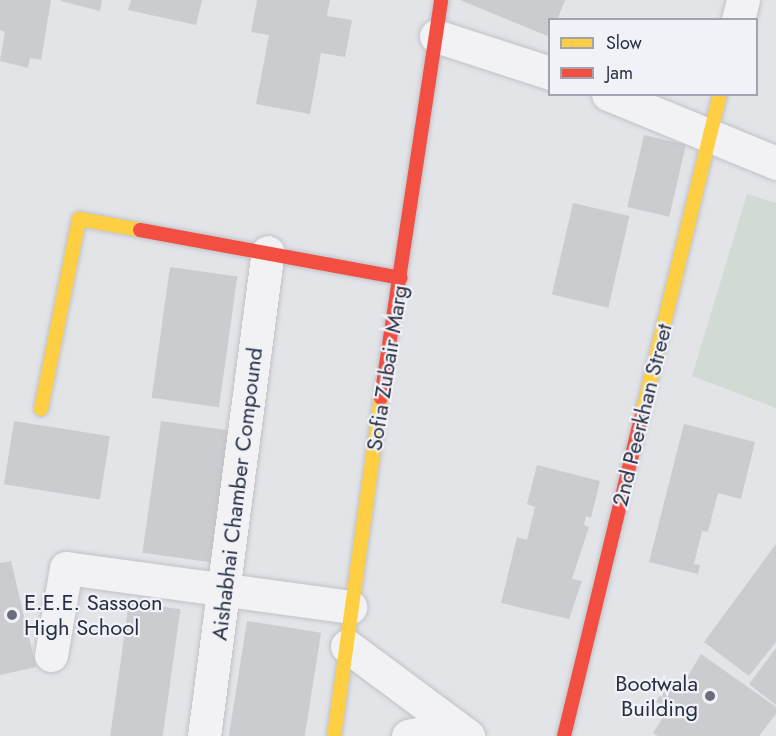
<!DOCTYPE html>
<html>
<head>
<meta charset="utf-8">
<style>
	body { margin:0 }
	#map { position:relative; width:776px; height:736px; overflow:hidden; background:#e2e4e8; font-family:Jost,sans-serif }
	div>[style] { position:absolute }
	.green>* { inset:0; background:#d2dbd3 }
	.building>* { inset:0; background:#caccd0; transform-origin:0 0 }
	.roads { filter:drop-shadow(0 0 2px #c0c2c6) drop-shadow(0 0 2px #c0c2c6) }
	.street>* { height:33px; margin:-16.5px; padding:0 16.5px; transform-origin:16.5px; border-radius:16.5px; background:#f2f2f4 }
	.slow>* { height:14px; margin:-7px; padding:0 7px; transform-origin:7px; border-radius:7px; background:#ffcf43 }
	.jam>* { height:14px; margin:-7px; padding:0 7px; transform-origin:7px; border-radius:7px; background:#f24e42 }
	.dots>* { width:16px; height:16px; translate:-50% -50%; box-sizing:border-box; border:3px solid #f0f2f7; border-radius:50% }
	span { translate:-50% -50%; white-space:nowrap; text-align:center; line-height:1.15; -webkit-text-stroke:4.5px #f0f2f7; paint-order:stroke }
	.street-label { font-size:22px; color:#282f42 }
	.poi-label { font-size:22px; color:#282f42 }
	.left { translate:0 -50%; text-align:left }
	.right { translate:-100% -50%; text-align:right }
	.legend { position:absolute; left:548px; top:18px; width:210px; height:78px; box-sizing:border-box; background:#f0f2f7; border:2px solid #a0a4af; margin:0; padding:8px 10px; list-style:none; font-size:18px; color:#282f42 }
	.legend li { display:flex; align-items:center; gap:12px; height:30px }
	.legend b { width:30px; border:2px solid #a0a4af }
</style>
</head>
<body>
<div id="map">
	<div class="green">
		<div style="clip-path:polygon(747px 194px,776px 203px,776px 408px,692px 376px)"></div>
	</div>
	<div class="building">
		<div style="clip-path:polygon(0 0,51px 0,41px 60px,30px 58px,28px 68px,0 61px,5px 32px,0 30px)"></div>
		<div style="clip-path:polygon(61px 0,102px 0,100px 11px,61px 1px)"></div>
		<div style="clip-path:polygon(131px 0,202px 0,196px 25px,128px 10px)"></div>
		<div style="clip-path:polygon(257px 0,330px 0,327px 16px,352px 20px,345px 57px,321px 53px,310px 114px,256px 104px,269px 35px,251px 32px)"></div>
		<div style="clip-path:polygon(460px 0,565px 0,557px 20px,550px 20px,550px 37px)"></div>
		<div style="left:644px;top:135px;width:43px;height:74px;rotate:13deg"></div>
		<div style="left:573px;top:203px;width:58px;height:94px;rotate:13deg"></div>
		<div style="left:170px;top:267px;width:68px;height:132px;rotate:8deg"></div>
		<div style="left:14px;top:421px;width:97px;height:64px;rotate:9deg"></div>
		<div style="left:161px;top:421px;width:69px;height:133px;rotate:8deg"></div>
		<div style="clip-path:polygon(684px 424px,755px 442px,741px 499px,718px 493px,708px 532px,702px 531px,694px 564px,700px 565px,698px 574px,649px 562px)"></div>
		<div style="clip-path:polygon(537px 465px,600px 481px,591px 518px,586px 516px,584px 525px,589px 527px,572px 579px,582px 581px,569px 619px,501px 603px,517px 537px,527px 540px,535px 507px,527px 504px)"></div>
		<div style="clip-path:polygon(776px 544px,776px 642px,749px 676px,704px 642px)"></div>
		<div style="clip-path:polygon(11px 561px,36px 667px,0 675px,0 563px)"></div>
		<div style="left:129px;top:602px;width:52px;height:135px;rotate:8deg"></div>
		<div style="left:247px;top:621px;width:75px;height:116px;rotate:9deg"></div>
		<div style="clip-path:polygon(776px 648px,776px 705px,749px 684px)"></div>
		<div style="clip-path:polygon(701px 654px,776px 707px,776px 714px,759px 736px,658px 736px,653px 733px,669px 708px,656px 702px,667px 684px,679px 691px)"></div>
	</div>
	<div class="roads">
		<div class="street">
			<div style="left:738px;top:20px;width:21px;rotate:-76deg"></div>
			<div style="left:436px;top:36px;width:120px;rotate:18deg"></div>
			<div style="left:608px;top:94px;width:182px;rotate:22.3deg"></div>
			<div style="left:347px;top:646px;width:151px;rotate:36.6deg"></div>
			<div style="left:51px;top:655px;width:88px;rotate:-80.2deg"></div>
			<div style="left:66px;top:568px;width:287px;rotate:7.8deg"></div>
			<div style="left:204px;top:736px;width:488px;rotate:-82.5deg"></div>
			<div style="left:408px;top:736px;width:48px;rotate:-12deg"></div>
		</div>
		<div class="slow">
			<div style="left:41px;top:409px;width:194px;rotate:-78.7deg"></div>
			<div style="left:79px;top:219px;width:62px;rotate:10.2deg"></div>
			<div style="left:641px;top:418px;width:333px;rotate:-76.3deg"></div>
			<div style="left:334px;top:736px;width:341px;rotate:-82.1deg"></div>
		</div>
		<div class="jam">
			<div style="left:140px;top:230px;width:265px;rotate:10.4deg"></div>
			<div style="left:381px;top:398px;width:402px;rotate:-81.4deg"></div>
			<div style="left:564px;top:736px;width:327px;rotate:-76.4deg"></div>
		</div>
	</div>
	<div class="dots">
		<div style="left:12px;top:615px;background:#696e7c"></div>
		<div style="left:710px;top:696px;background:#696e7c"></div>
	</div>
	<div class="street-label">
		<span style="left:387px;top:368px;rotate:-81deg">Sofia Zubair Marg</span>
		<span style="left:642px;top:415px;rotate:-76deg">2nd Peerkhan Street</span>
		<span style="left:237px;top:494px;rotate:-83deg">Aishabhai Chamber Compound</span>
	</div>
	<div class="poi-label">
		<span class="left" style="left:24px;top:615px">E.E.E. Sassoon<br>High School</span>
		<span class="right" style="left:698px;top:696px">Bootwala<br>Building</span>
	</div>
	<ul class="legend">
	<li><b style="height:8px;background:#ffcf43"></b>Slow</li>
	<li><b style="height:8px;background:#f24e42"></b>Jam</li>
	</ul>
</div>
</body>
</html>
